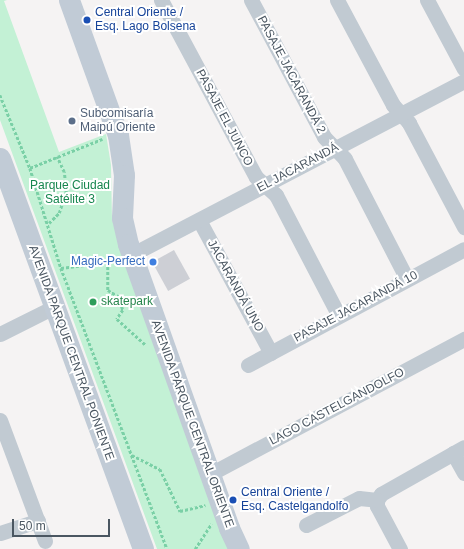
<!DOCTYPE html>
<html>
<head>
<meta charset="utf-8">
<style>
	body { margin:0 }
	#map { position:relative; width:464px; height:549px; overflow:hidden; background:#f5f3f3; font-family:Helvetica,sans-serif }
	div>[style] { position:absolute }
	.green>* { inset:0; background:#c3f1d5 }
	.building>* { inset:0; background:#cdcfd5; transform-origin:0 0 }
	.path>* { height:2.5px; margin-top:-1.25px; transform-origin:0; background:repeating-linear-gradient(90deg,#7ad0a6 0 3px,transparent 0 5px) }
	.street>* { height:15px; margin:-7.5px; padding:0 7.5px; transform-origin:7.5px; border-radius:7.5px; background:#c1cad2 }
	.secondary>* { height:21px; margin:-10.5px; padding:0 10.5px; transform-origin:10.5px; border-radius:10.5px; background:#c1cbd6 }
	.dots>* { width:11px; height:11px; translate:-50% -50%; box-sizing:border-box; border:2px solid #fff; border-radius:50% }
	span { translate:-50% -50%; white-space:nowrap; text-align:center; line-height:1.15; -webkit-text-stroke:4px #fff; paint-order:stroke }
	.transit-label { font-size:12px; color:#164399 }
	.left { translate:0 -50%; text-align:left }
	.street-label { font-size:12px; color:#4a5661 }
	.service-label { font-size:12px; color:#4e5e75 }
	.park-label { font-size:12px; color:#17864f }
	.shop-label { font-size:12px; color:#366cbe }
	.right { translate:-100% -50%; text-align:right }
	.leisure-label { font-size:12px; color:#27864d }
	.scale { position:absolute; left:12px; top:519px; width:98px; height:18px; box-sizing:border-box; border:2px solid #4a5661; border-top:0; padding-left:5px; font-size:12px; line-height:14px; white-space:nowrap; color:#4a5661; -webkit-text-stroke:3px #fff; paint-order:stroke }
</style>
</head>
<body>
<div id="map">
	<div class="green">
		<div style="clip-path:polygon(0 0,7px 0,4px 1px,59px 152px,106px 134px,111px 165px,112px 220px,233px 549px,157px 549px,0 120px)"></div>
	</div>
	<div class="building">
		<div style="left:174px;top:250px;width:33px;height:25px;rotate:61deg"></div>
	</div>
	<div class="path">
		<div style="left:0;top:95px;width:79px;rotate:67.7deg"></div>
		<div style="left:30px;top:168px;width:105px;rotate:72.8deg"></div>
		<div style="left:61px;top:268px;width:300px;rotate:69.3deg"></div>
		<div style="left:30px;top:168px;width:78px;rotate:-21.9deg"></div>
		<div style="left:49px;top:223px;width:14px;rotate:-45deg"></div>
		<div style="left:59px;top:213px;width:21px;rotate:-71deg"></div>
		<div style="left:66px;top:193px;width:21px;rotate:-95deg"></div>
		<div style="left:64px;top:172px;width:17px;rotate:-115deg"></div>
		<div style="left:108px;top:262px;width:28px;rotate:90deg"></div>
		<div style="left:108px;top:290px;width:13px;rotate:32deg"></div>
		<div style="left:119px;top:297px;width:14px;rotate:73deg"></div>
		<div style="left:123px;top:310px;width:11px;rotate:124deg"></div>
		<div style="left:117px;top:319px;width:38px;rotate:42deg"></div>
		<div style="left:61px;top:268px;width:55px;rotate:-7.3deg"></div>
		<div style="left:132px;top:455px;width:31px;rotate:27deg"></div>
		<div style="left:160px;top:469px;width:47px;rotate:64.5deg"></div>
		<div style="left:180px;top:511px;width:26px;rotate:-13deg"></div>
		<div style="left:195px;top:549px;width:30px;rotate:-57deg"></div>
	</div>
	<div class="street">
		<div style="left:161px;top:0;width:201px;rotate:61.8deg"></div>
		<div style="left:256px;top:177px;width:27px;rotate:42deg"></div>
		<div style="left:276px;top:195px;width:136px;rotate:62.5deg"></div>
		<div style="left:251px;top:0;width:155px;rotate:61.9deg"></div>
		<div style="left:324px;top:137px;width:30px;rotate:46deg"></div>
		<div style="left:345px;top:159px;width:135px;rotate:62.7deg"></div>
		<div style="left:337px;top:0;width:119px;rotate:61.9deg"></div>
		<div style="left:393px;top:105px;width:24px;rotate:48deg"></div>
		<div style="left:409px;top:123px;width:118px;rotate:62.1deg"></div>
		<div style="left:427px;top:0;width:78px;rotate:61.8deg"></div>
		<div style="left:199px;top:220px;width:151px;rotate:61.6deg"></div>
		<div style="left:131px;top:255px;width:376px;rotate:-27.6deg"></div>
		<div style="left:0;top:334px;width:60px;rotate:-26.6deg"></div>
		<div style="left:248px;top:365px;width:245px;rotate:-28.2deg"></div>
		<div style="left:0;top:420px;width:129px;rotate:69.6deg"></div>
		<div style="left:453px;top:453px;width:23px;rotate:61deg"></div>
		<div style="left:210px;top:474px;width:288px;rotate:-28deg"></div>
		<div style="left:377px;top:500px;width:7px;rotate:-56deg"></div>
		<div style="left:381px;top:494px;width:95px;rotate:-29.5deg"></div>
		<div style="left:377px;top:500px;width:6px;rotate:90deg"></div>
		<div style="left:377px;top:506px;width:49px;rotate:61.9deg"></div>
		<div style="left:306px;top:525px;width:59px;rotate:-27deg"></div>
		<div style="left:359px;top:498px;width:18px;rotate:6deg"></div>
		<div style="left:0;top:533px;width:40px;rotate:-18deg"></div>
	</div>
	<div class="secondary">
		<div style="left:69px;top:0;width:144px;rotate:70.1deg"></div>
		<div style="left:118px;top:135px;width:40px;rotate:81.5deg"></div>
		<div style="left:124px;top:175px;width:43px;rotate:92.7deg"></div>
		<div style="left:122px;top:218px;width:27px;rotate:77deg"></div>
		<div style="left:128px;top:244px;width:301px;rotate:70.4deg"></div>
		<div style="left:229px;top:528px;width:23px;rotate:65deg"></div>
		<div style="left:0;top:158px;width:416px;rotate:69.9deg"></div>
	</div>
	<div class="dots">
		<div style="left:87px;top:20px;background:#1a4fb4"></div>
		<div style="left:72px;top:121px;background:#5c6f8a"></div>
		<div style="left:153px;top:262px;background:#3f7fe0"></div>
		<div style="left:93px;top:302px;background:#2e9e5b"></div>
		<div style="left:233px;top:500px;background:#1a4fb4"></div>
	</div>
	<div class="transit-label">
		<span class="left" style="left:95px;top:20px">Central Oriente /<br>Esq. Lago Bolsena</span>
		<span class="left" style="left:241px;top:500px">Central Oriente /<br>Esq. Castelgandolfo</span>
	</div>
	<div class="street-label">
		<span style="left:291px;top:75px;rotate:62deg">PASAJE JACARANDÁ 2</span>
		<span style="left:224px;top:118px;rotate:62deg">PASAJE EL JUNCO</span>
		<span style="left:298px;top:168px;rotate:-28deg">EL JACARANDÁ</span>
		<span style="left:235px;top:286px;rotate:61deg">JACARANDÁ UNO</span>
		<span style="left:356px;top:307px;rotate:-28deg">PASAJE JACARANDÁ 10</span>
		<span style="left:71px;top:353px;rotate:70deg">AVENIDA PARQUE CENTRAL PONIENTE</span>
		<span style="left:337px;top:407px;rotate:-28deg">LAGO CASTELGANDOLFO</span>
		<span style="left:192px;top:424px;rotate:70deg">AVENIDA PARQUE CENTRAL ORIENTE</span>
	</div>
	<div class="service-label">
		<span class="left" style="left:80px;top:121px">Subcomisaría<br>Maipú Oriente</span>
	</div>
	<div class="park-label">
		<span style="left:70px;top:193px">Parque Ciudad<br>Satélite 3</span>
	</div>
	<div class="shop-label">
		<span class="right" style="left:145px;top:262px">Magic-Perfect</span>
	</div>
	<div class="leisure-label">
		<span class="left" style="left:101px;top:302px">skatepark</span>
	</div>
	<div class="scale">50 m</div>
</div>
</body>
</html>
